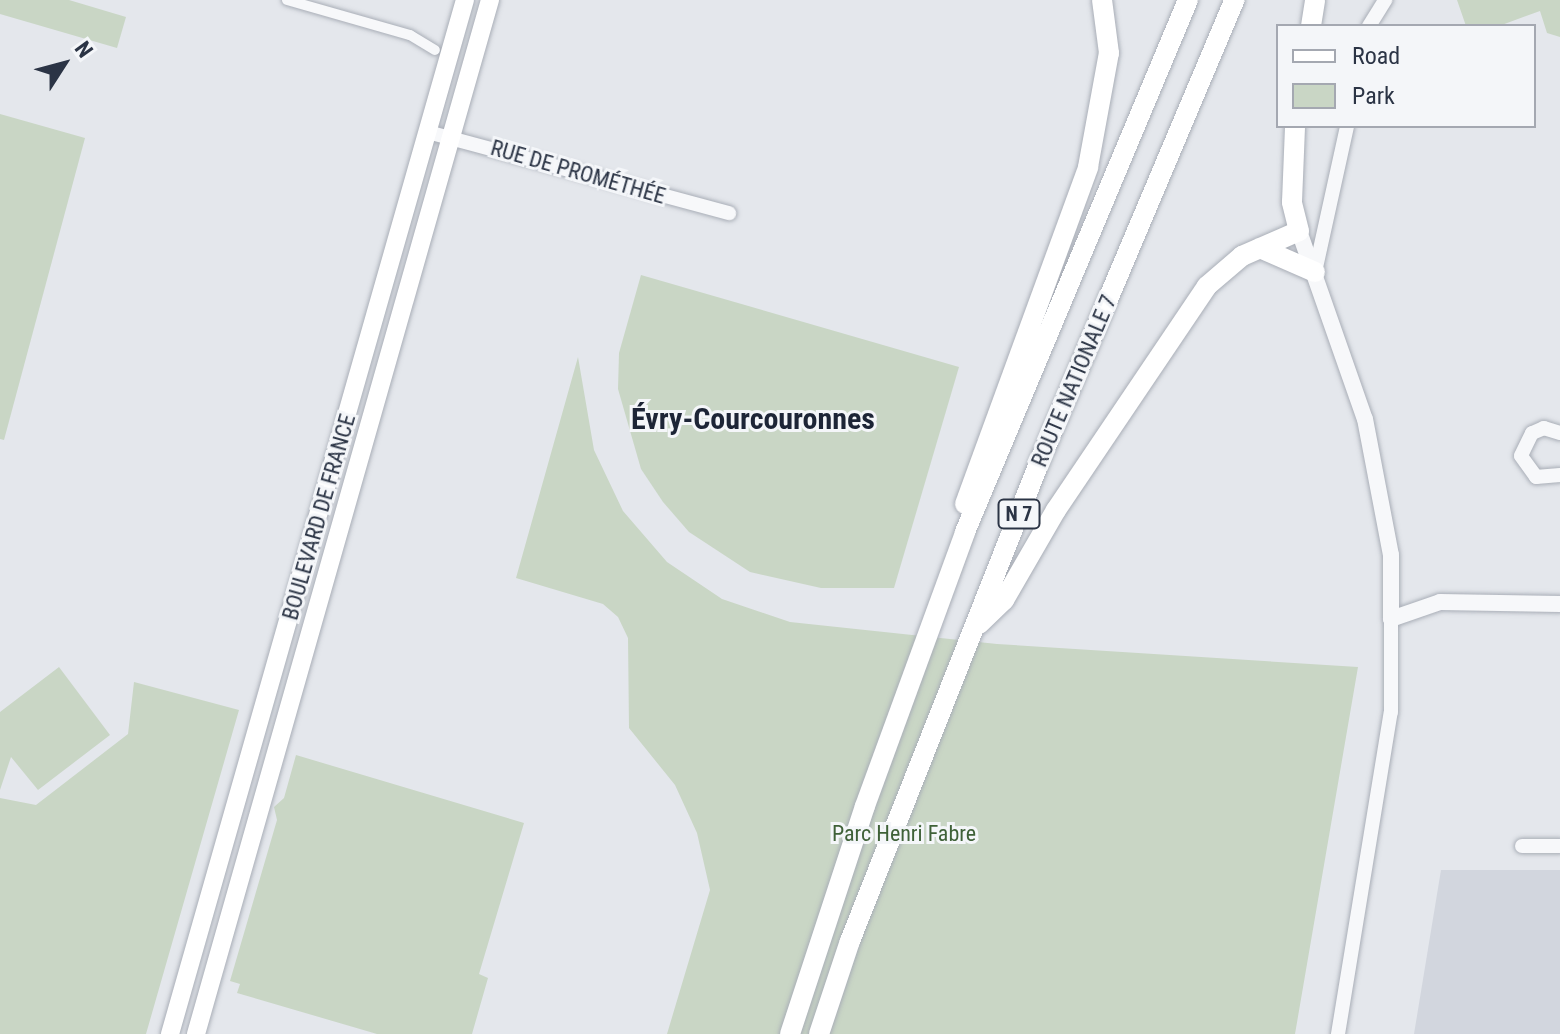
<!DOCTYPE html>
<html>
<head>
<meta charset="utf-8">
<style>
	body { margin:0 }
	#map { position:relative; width:1560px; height:1034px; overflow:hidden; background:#e4e7ec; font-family:"Roboto Condensed",sans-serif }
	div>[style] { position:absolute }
	.built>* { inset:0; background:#d2d6de }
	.green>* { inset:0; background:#c9d6c5 }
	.roads { filter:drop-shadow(0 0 2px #a9aeb7) drop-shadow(0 0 2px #a9aeb7) }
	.pedestrian>* { height:10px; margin:-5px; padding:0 5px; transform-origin:5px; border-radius:5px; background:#f7f8fa }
	.minor>* { height:14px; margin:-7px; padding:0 7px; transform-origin:7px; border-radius:7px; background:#f7f8fa }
	.tertiary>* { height:16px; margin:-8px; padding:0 8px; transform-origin:8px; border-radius:8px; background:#f7f8fa }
	.secondary>* { height:18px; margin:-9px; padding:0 9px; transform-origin:9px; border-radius:9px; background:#fff }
	.primary>* { height:20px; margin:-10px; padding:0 10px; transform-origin:10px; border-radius:10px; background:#fff }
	span { translate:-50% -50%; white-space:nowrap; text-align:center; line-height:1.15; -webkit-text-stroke:6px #f4f6f9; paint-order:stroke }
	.shield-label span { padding:2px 6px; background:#f4f6f9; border:2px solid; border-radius:6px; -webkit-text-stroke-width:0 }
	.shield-label { font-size:20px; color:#2b3445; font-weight:700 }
	.street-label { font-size:22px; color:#2b3445 }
	.park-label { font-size:22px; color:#3f6138 }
	.district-label { font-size:30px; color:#1d2536; font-weight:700 }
	.legend { position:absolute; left:1276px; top:24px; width:260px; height:104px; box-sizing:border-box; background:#f4f6f9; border:2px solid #a4a8b1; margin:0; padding:10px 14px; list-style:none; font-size:24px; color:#2b3445 }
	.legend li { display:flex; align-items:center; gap:16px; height:40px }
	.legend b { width:40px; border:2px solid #a4a8b1 }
	.north { position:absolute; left:24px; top:24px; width:80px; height:80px; -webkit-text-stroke:6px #f4f6f9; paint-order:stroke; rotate:54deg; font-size:22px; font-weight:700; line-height:32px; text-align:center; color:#2b3445 }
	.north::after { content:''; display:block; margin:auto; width:28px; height:36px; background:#2b3445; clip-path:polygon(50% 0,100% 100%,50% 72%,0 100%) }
</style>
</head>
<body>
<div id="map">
	<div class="built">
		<div style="clip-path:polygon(1441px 870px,1560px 870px,1560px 1034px,1414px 1034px)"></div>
	</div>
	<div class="green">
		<div style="clip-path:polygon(0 0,69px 0,126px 17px,117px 48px,0 14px)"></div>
		<div style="clip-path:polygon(1457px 0,1560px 0,1560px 37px,1547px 33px,1540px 11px,1499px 26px,1466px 26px)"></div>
		<div style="clip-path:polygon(0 114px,85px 138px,4px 440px,0 439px)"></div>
		<div style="clip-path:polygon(641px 275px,959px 367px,894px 588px,821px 588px,750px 572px,689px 532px,663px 502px,641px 469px,618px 389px,619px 353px)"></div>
		<div style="clip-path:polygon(578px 357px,594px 450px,623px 511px,667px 562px,722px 599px,790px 622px,997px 644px,1358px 667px,1295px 1034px,667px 1034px,710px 890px,697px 833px,675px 785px,629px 728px,628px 638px,618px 617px,603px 604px,516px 578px)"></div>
		<div style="clip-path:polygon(59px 667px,110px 735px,38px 790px,11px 757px,0 790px,0 712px)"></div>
		<div style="clip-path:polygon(134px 682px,239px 710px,146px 1034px,0 1034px,0 798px,36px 805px,128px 734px)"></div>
		<div style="clip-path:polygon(296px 755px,524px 823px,479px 974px,488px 978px,472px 1034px,377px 1034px,237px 993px,240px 984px,230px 981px,277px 820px,274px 807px,284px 798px)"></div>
	</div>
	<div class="roads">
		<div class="pedestrian">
			<div style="left:287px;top:0;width:128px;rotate:15.9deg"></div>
			<div style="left:410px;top:35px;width:29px;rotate:31deg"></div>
		</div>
		<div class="minor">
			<div style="left:1369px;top:26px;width:31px;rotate:-58deg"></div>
			<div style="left:428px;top:132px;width:312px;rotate:15.1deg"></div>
			<div style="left:1315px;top:272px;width:149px;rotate:-77.6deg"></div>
			<div style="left:1560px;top:433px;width:17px;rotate:-163deg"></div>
			<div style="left:1544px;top:428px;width:13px;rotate:157deg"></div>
			<div style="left:1532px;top:433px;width:25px;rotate:116deg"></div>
			<div style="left:1521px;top:456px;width:26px;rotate:54deg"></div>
			<div style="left:1536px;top:477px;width:24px;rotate:-5deg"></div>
			<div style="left:1522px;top:846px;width:38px"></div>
			<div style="left:1338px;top:1034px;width:326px;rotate:-80.7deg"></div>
			<div style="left:1391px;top:712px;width:93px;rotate:-90deg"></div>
		</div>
		<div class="tertiary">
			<div style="left:1299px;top:231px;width:199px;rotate:70.7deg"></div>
			<div style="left:1365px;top:419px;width:138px;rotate:79.2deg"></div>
			<div style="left:1391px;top:555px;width:64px;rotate:90deg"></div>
			<div style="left:1391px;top:619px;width:52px;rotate:-19.1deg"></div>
			<div style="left:1440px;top:602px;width:120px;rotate:1deg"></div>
		</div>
		<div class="secondary">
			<div style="left:170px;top:1034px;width:1075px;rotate:-74.08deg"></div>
			<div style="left:196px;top:1034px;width:1075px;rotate:-74.13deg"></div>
		</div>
		<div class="primary">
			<div style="left:1311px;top:26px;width:26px;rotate:-81deg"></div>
			<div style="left:1260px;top:248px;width:60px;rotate:23.6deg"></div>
			<div style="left:965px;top:504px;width:359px;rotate:-69.9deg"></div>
			<div style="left:1088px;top:167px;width:116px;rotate:-79.6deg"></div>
			<div style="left:1109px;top:53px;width:53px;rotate:-97.5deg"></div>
			<div style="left:979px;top:624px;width:35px;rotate:-44deg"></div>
			<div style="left:1004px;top:600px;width:104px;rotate:-60deg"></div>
			<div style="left:1056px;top:510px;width:270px;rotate:-56deg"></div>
			<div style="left:1207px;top:286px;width:46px;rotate:-40.6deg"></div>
			<div style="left:1242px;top:256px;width:62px;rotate:-23.7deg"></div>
			<div style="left:1299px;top:231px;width:30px;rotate:-104deg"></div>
			<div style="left:1292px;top:202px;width:76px;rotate:-87.7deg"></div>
			<div style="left:790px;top:1034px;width:240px;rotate:-71.8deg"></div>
			<div style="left:865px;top:806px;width:292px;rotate:-69.9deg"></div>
			<div style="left:965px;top:532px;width:577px;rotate:-67.26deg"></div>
			<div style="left:819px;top:1034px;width:98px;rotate:-71.6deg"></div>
			<div style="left:850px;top:941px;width:519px;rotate:-68.42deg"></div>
			<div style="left:1041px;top:458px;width:497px;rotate:-67.1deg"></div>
		</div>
	</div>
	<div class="shield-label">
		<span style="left:1019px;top:514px">N 7</span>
	</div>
	<div class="street-label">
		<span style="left:578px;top:172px;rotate:16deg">RUE DE PROMÉTHÉE</span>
		<span style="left:1074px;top:381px;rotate:-67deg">ROUTE NATIONALE 7</span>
		<span style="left:319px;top:517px;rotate:-74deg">BOULEVARD DE FRANCE</span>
	</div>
	<div class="park-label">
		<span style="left:904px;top:834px">Parc Henri Fabre</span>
	</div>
	<div class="district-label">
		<span style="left:753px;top:419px">Évry-Courcouronnes</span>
	</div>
	<ul class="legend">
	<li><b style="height:10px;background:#fff"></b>Road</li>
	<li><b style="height:22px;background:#c9d6c5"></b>Park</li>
	</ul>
	<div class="north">N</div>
</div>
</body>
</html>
